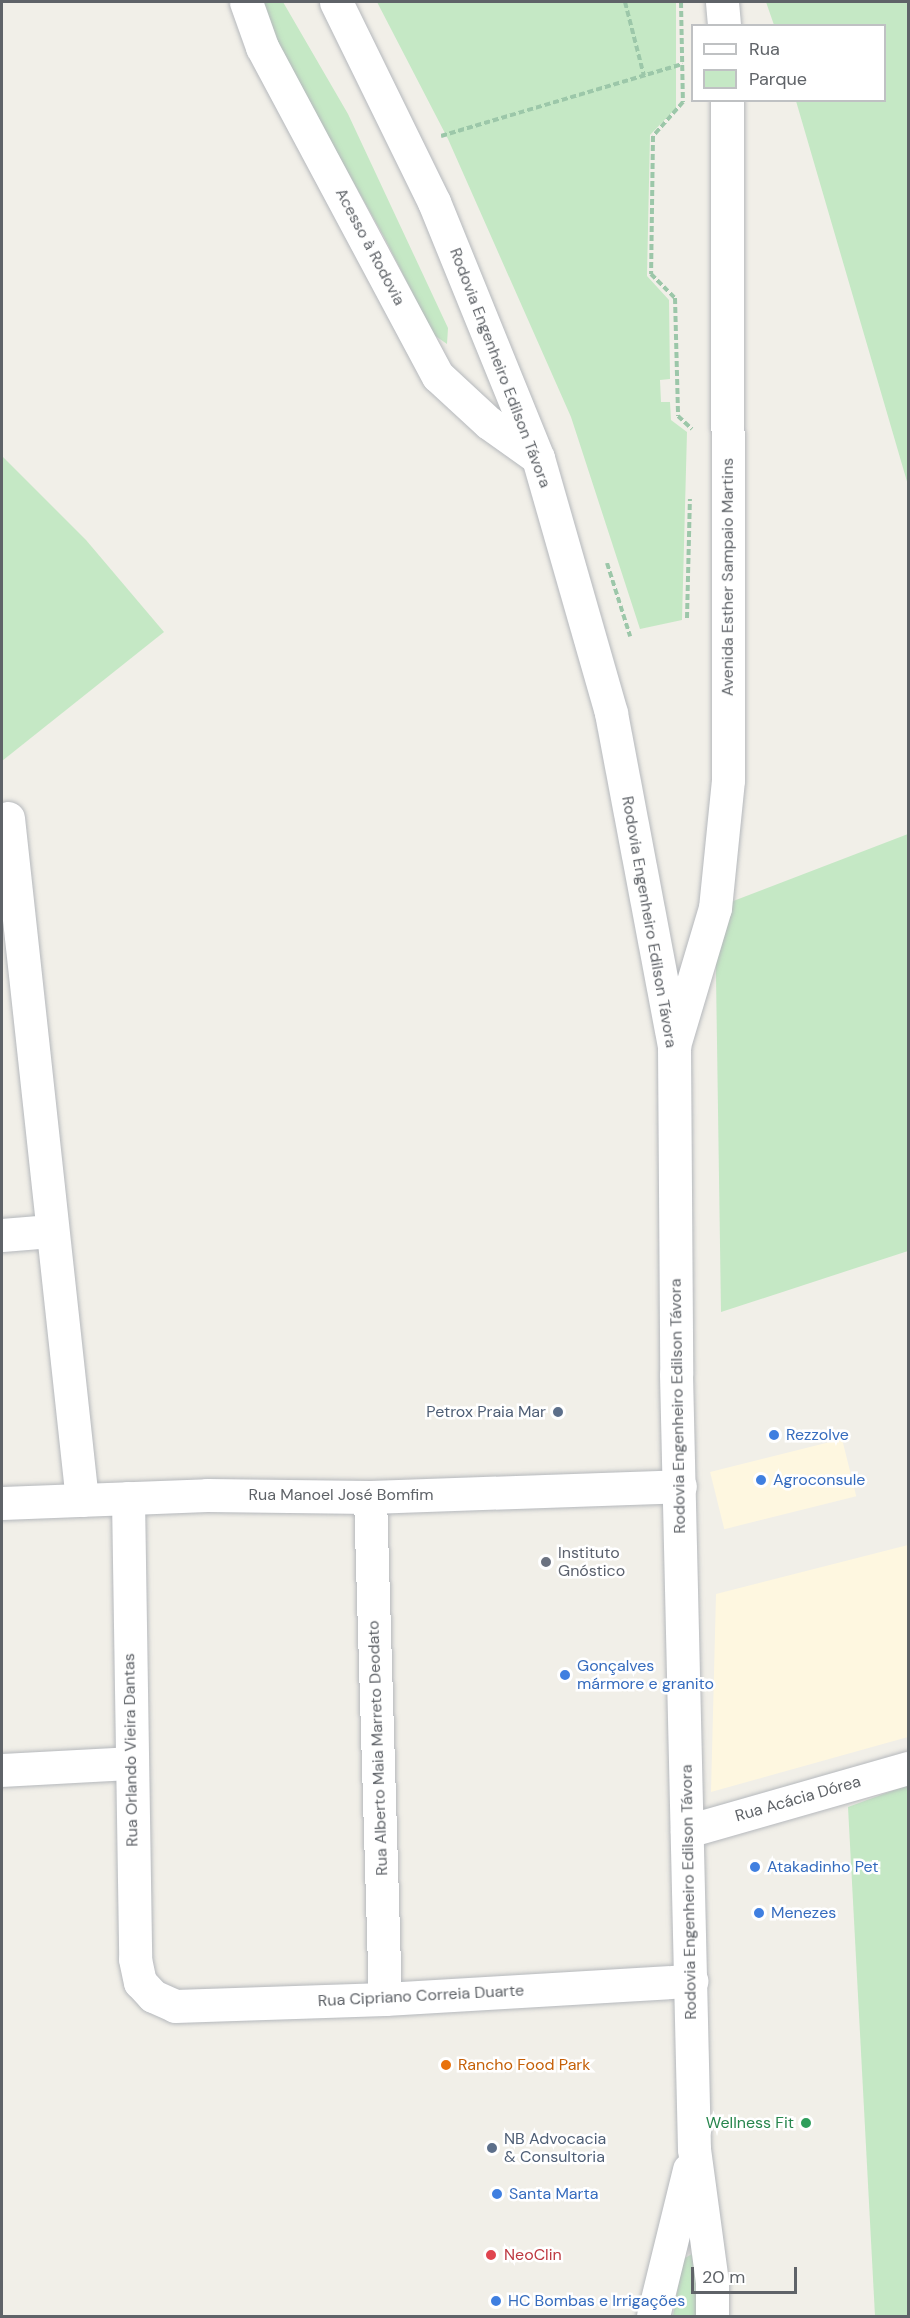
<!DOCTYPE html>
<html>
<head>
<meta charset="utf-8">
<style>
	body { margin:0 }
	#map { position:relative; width:910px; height:2318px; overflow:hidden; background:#f1efe8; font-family:"DM Sans",sans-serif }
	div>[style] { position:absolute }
	.commercial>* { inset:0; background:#fef7e0; transform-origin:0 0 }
	.green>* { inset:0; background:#c5e8c5 }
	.path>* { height:4px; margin-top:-2px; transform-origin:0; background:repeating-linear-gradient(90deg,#9cc7a9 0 6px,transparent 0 9px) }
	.roads { filter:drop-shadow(0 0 2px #b5b8bc) drop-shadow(0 0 2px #b5b8bc) }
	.street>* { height:33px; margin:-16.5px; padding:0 16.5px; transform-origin:16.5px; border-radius:16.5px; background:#fff }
	.secondary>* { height:33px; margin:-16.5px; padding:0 16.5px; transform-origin:16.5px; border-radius:16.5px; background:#fff }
	.dots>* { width:16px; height:16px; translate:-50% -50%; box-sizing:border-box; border:3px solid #fff; border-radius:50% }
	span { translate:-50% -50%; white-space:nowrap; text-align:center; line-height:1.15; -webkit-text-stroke:5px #fff; paint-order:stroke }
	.street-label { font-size:16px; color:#5f6368 }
	.service-label { font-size:16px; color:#4e5e75 }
	.right { translate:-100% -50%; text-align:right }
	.left { translate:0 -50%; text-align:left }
	.shop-label { font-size:16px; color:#366cbe }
	.worship-label { font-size:16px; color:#5b616d }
	.food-label { font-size:16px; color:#c56008 }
	.leisure-label { font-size:16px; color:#27864d }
	.health-label { font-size:16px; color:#be3a42 }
	.frame { position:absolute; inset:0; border:3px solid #5f6368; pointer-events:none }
	.legend { position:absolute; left:691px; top:24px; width:195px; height:78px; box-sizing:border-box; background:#fff; border:2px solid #bfc1c3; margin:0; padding:8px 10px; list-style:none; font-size:18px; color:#5f6368 }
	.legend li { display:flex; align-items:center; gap:12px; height:30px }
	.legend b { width:30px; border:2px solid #bfc1c3 }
	.scale { position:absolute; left:691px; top:2267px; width:106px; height:27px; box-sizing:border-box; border:3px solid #5f6368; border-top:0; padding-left:8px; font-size:18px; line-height:21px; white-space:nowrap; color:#5f6368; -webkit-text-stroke:4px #fff; paint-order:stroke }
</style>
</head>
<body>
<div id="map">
	<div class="commercial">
		<div style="left:842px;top:1439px;width:59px;height:136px;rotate:76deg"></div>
		<div style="clip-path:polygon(908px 1545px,908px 1737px,711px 1792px,716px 1594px)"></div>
	</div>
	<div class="green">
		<div style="clip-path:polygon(263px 2px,283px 2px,348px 114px,448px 328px,447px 344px,434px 335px,384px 237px,263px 20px)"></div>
		<div style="clip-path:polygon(377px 2px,676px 2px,676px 108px,650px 135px,647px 276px,669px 300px,670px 379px,660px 380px,661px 402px,670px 402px,671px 420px,687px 432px,682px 620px,640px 629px,571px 417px,448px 139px)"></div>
		<div style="clip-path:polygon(766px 2px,908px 2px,908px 485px,796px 101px,884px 100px,884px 26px,774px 25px)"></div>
		<div style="clip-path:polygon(2px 456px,86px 540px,164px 632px,2px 761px)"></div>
		<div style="clip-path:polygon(908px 834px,908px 1251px,721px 1312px,715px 908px)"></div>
		<div style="clip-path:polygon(908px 1785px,908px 2316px,875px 2316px,848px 1807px)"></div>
		<div style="clip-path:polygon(694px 2253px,701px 2316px,673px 2316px,683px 2259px)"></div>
	</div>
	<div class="path">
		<div style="left:625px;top:2px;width:76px;rotate:75.6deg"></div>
		<div style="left:681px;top:2px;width:100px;rotate:88.9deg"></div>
		<div style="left:683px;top:102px;width:45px;rotate:131.4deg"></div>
		<div style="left:653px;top:136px;width:138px;rotate:90.8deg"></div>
		<div style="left:651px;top:274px;width:34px;rotate:45deg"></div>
		<div style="left:675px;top:298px;width:118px;rotate:88.5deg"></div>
		<div style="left:678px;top:416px;width:19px;rotate:43deg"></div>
		<div style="left:441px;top:136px;width:252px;rotate:-16.6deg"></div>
		<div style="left:607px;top:563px;width:77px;rotate:72.5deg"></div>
		<div style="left:687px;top:618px;width:119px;rotate:-88.6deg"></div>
	</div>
	<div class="roads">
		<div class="street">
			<div style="left:246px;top:2px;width:48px;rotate:70.4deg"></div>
			<div style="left:262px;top:47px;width:373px;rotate:61.9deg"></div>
			<div style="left:438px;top:376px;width:69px;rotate:42.7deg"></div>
			<div style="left:489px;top:423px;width:60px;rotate:35.5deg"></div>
			<div style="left:8px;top:818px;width:686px;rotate:83.81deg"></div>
			<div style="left:2px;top:1235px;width:49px;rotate:-4.7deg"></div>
			<div style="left:370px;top:1497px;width:502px;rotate:88.29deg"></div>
			<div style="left:128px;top:1498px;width:461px;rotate:89.1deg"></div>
			<div style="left:135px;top:1959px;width:24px;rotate:78deg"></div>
			<div style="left:140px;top:1982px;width:19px;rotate:47deg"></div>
			<div style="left:153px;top:1996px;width:24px;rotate:24deg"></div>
			<div style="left:175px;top:2006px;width:210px;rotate:-1.9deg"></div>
			<div style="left:385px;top:1999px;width:307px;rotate:-3.4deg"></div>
			<div style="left:2px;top:1503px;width:205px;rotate:-2.2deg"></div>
			<div style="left:207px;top:1495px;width:163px;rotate:0.7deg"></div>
			<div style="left:370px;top:1497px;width:310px;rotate:-2deg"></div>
			<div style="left:2px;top:1770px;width:129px;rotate:-3.1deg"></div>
			<div style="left:687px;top:1831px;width:230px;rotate:-15.9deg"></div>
		</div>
		<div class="secondary">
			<div style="left:336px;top:2px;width:223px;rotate:63.9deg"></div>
			<div style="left:434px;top:202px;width:276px;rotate:67.9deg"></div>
			<div style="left:538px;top:458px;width:265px;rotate:74deg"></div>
			<div style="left:611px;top:713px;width:340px;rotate:79.3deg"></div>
			<div style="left:674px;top:1047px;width:327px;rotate:89.6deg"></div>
			<div style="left:676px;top:1374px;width:775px;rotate:88.67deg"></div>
			<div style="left:694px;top:2149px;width:134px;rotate:82.3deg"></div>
			<div style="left:712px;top:2282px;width:34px;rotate:90deg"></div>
			<div style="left:722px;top:2px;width:24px;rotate:85deg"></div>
			<div style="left:675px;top:1042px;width:140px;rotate:-73.4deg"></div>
			<div style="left:715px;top:908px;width:129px;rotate:-84.2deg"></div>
			<div style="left:728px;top:780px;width:680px;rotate:-90.08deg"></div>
			<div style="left:653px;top:2316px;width:151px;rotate:-76.2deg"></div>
		</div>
	</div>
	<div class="dots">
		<div style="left:558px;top:1412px;background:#5c6f8a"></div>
		<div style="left:774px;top:1435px;background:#3f7fe0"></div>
		<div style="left:761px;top:1480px;background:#3f7fe0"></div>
		<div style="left:546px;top:1562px;background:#6b7280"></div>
		<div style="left:565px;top:1675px;background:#3f7fe0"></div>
		<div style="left:755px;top:1867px;background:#3f7fe0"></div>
		<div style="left:759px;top:1913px;background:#3f7fe0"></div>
		<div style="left:446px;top:2065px;background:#e8710a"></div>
		<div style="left:806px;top:2123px;background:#2e9e5b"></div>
		<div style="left:492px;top:2148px;background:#5c6f8a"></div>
		<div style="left:497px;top:2194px;background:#3f7fe0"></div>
		<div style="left:491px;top:2255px;background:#e0444e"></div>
		<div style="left:496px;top:2301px;background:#3f7fe0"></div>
	</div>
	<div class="street-label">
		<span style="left:370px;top:247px;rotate:62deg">Acesso à Rodovia</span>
		<span style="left:500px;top:368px;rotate:69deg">Rodovia Engenheiro Edilson Távora</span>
		<span style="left:728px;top:577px;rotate:-90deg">Avenida Esther Sampaio Martins</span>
		<span style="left:649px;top:922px;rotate:80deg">Rodovia Engenheiro Edilson Távora</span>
		<span style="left:678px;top:1406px;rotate:-91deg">Rodovia Engenheiro Edilson Távora</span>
		<span style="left:341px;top:1495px">Rua Manoel José Bomfim</span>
		<span style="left:378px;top:1748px;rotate:-92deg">Rua Alberto Maia Marreto Deodato</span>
		<span style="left:131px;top:1750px;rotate:-91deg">Rua Orlando Vieira Dantas</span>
		<span style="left:798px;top:1799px;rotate:-16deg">Rua Acácia Dórea</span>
		<span style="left:689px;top:1892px;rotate:-91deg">Rodovia Engenheiro Edilson Távora</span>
		<span style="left:421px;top:1996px;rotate:-3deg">Rua Cipriano Correia Duarte</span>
	</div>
	<div class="service-label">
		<span class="right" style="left:546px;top:1412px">Petrox Praia Mar</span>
		<span class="left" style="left:504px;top:2148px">NB Advocacia<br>&amp; Consultoria</span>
	</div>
	<div class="shop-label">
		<span class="left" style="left:786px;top:1435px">Rezzolve</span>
		<span class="left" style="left:773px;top:1480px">Agroconsule</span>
		<span class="left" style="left:577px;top:1675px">Gonçalves<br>mármore e granito</span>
		<span class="left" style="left:767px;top:1867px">Atakadinho Pet</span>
		<span class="left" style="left:771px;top:1913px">Menezes</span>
		<span class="left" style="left:509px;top:2194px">Santa Marta</span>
		<span class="left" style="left:508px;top:2301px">HC Bombas e Irrigações</span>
	</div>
	<div class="worship-label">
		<span class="left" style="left:558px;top:1562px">Instituto<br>Gnóstico</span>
	</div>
	<div class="food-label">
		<span class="left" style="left:458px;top:2065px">Rancho Food Park</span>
	</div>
	<div class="leisure-label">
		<span class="right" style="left:794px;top:2123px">Wellness Fit</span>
	</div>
	<div class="health-label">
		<span class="left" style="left:504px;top:2255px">NeoClin</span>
	</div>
	<div class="frame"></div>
	<ul class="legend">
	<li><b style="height:8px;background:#fff"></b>Rua</li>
	<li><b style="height:16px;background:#c5e8c5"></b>Parque</li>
	</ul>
	<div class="scale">20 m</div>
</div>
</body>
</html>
